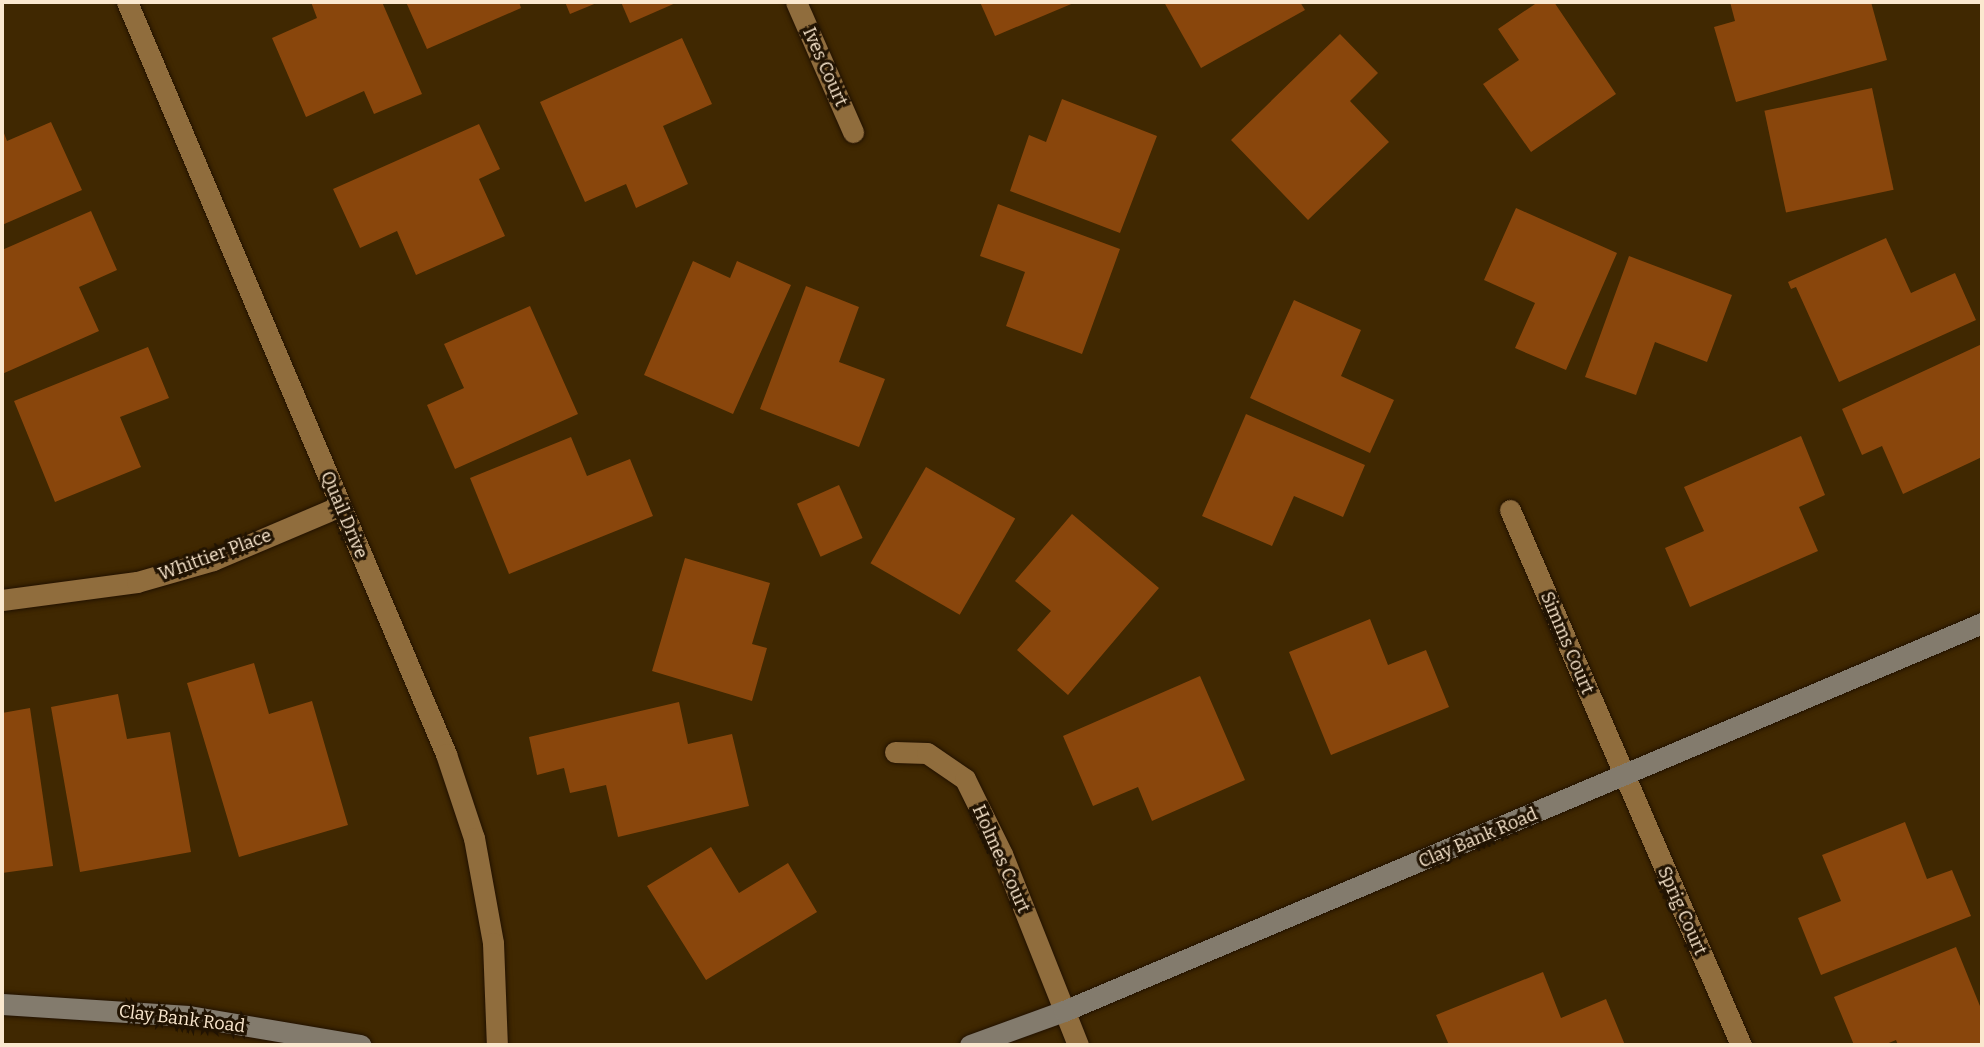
<!DOCTYPE html>
<html>
<head>
<meta charset="utf-8">
<style>
	body { margin:0 }
	#map { position:relative; width:1984px; height:1047px; overflow:hidden; background:#402801; font-family:Bitter,serif }
	div>[style] { position:absolute }
	.building>* { inset:0; background:#89460c; transform-origin:0 0 }
	.roads { filter:drop-shadow(0 0 2px #221200) drop-shadow(0 0 2px #221200) }
	.street>* { height:21px; margin:-10.5px; padding:0 10.5px; transform-origin:10.5px; border-radius:10.5px; background:#906d3d }
	.secondary>* { height:21px; margin:-10.5px; padding:0 10.5px; transform-origin:10.5px; border-radius:10.5px; background:#837b6d }
	span { translate:-50% -50%; white-space:nowrap; text-align:center; line-height:1.15; -webkit-text-stroke:6px #211302; paint-order:stroke }
	.street-label { font-size:18px; color:#fbe8cf }
	.frame { position:absolute; inset:0; border:4px solid #fbe8cf; pointer-events:none }
</style>
</head>
<body>
<div id="map">
	<div class="building">
		<div style="clip-path:polygon(311px 2px,382px 2px,422px 94px,374px 114px,364px 91px,306px 117px,272px 38px,317px 18px)"></div>
		<div style="clip-path:polygon(406px 2px,519px 2px,521px 8px,427px 49px)"></div>
		<div style="clip-path:polygon(565px 2px,599px 2px,570px 14px)"></div>
		<div style="clip-path:polygon(621px 2px,678px 2px,630px 23px)"></div>
		<div style="clip-path:polygon(980px 2px,1076px 2px,995px 36px)"></div>
		<div style="clip-path:polygon(1164px 2px,1300px 2px,1305px 10px,1201px 68px)"></div>
		<div style="clip-path:polygon(1538px 2px,1554px 2px,1616px 94px,1531px 152px,1483px 84px,1519px 60px,1498px 29px)"></div>
		<div style="clip-path:polygon(1730px 2px,1871px 2px,1887px 60px,1736px 102px,1714px 27px,1735px 21px)"></div>
		<div style="clip-path:polygon(1340px 34px,1378px 73px,1350px 101px,1389px 142px,1308px 220px,1231px 140px)"></div>
		<div style="clip-path:polygon(682px 38px,712px 104px,663px 126px,688px 184px,636px 208px,626px 184px,585px 202px,540px 102px)"></div>
		<div style="left:1872px;top:88px;width:104px;height:110px;rotate:78deg"></div>
		<div style="clip-path:polygon(1062px 99px,1157px 136px,1120px 233px,1010px 191px,1029px 135px,1046px 142px)"></div>
		<div style="clip-path:polygon(51px 122px,82px 190px,2px 225px,2px 128px,7px 141px)"></div>
		<div style="clip-path:polygon(479px 124px,500px 169px,479px 179px,505px 236px,416px 275px,397px 231px,360px 248px,333px 189px)"></div>
		<div style="clip-path:polygon(998px 204px,1120px 249px,1082px 354px,1006px 326px,1025px 272px,980px 256px)"></div>
		<div style="clip-path:polygon(1516px 208px,1617px 253px,1566px 370px,1515px 348px,1535px 303px,1484px 280px)"></div>
		<div style="clip-path:polygon(91px 211px,117px 270px,79px 287px,99px 331px,2px 374px,2px 250px)"></div>
		<div style="clip-path:polygon(1886px 238px,1911px 293px,1955px 273px,1976px 320px,1839px 382px,1796px 287px,1791px 289px,1788px 282px)"></div>
		<div style="clip-path:polygon(1629px 256px,1732px 295px,1707px 362px,1655px 342px,1636px 395px,1585px 377px)"></div>
		<div style="clip-path:polygon(693px 261px,730px 278px,737px 261px,791px 285px,733px 414px,644px 375px)"></div>
		<div style="clip-path:polygon(806px 286px,859px 307px,839px 362px,885px 379px,859px 447px,760px 409px)"></div>
		<div style="clip-path:polygon(1294px 300px,1361px 330px,1341px 376px,1394px 400px,1370px 453px,1250px 398px)"></div>
		<div style="clip-path:polygon(530px 306px,578px 414px,455px 469px,427px 405px,464px 388px,444px 344px)"></div>
		<div style="clip-path:polygon(1982px 344px,1982px 457px,1903px 494px,1882px 446px,1862px 455px,1842px 409px)"></div>
		<div style="clip-path:polygon(148px 347px,169px 398px,120px 417px,141px 467px,55px 502px,14px 401px)"></div>
		<div style="clip-path:polygon(1246px 414px,1365px 465px,1343px 517px,1294px 496px,1272px 546px,1202px 516px)"></div>
		<div style="clip-path:polygon(1801px 436px,1825px 495px,1799px 507px,1818px 551px,1690px 607px,1665px 548px,1704px 531px,1684px 487px)"></div>
		<div style="clip-path:polygon(571px 437px,587px 476px,630px 459px,653px 516px,509px 574px,470px 478px)"></div>
		<div style="left:926px;top:467px;width:103px;height:111px;rotate:30deg"></div>
		<div style="left:839px;top:485px;width:58px;height:46px;rotate:66deg"></div>
		<div style="clip-path:polygon(1072px 514px,1159px 588px,1068px 695px,1017px 650px,1051px 611px,1015px 581px)"></div>
		<div style="clip-path:polygon(685px 558px,770px 583px,752px 644px,767px 648px,752px 701px,652px 671px)"></div>
		<div style="clip-path:polygon(1370px 619px,1388px 665px,1426px 650px,1449px 707px,1331px 755px,1289px 652px)"></div>
		<div style="clip-path:polygon(254px 663px,269px 714px,312px 701px,348px 825px,239px 857px,187px 683px)"></div>
		<div style="clip-path:polygon(1200px 676px,1245px 780px,1152px 821px,1138px 787px,1093px 806px,1063px 736px)"></div>
		<div style="clip-path:polygon(118px 694px,127px 739px,170px 732px,191px 852px,80px 872px,51px 707px)"></div>
		<div style="clip-path:polygon(679px 702px,688px 744px,732px 734px,749px 806px,618px 837px,606px 785px,570px 793px,564px 768px,537px 775px,529px 737px)"></div>
		<div style="clip-path:polygon(30px 708px,53px 866px,2px 873px,2px 713px)"></div>
		<div style="clip-path:polygon(1905px 822px,1927px 879px,1952px 870px,1971px 916px,1821px 975px,1798px 918px,1841px 901px,1822px 855px)"></div>
		<div style="clip-path:polygon(711px 847px,739px 893px,788px 863px,817px 912px,706px 980px,647px 886px)"></div>
		<div style="clip-path:polygon(1956px 947px,1982px 1011px,1982px 1045px,1898px 1045px,1896px 1040px,1884px 1045px,1854px 1045px,1834px 997px)"></div>
		<div style="clip-path:polygon(1543px 972px,1561px 1018px,1606px 999px,1625px 1045px,1449px 1045px,1436px 1015px)"></div>
	</div>
	<div class="roads">
		<div class="street">
			<div style="left:127px;top:2px;width:817px;rotate:67.01deg"></div>
			<div style="left:446px;top:754px;width:89px;rotate:71.6deg"></div>
			<div style="left:474px;top:838px;width:107px;rotate:79.7deg"></div>
			<div style="left:493px;top:943px;width:102px;rotate:87.8deg"></div>
			<div style="left:796px;top:2px;width:142px;rotate:66.3deg"></div>
			<div style="left:1510px;top:510px;width:583px;rotate:66.65deg"></div>
			<div style="left:2px;top:600px;width:136px;rotate:-7.6deg"></div>
			<div style="left:137px;top:582px;width:79px;rotate:-16.1deg"></div>
			<div style="left:213px;top:560px;width:138px;rotate:-23deg"></div>
			<div style="left:895px;top:752px;width:32px;rotate:2deg"></div>
			<div style="left:927px;top:753px;width:46px;rotate:34.4deg"></div>
			<div style="left:965px;top:779px;width:84px;rotate:63.7deg"></div>
			<div style="left:1002px;top:854px;width:206px;rotate:68.3deg"></div>
		</div>
		<div class="secondary">
			<div style="left:2px;top:1004px;width:187px;rotate:3.7deg"></div>
			<div style="left:189px;top:1016px;width:174px;rotate:9.6deg"></div>
			<div style="left:970px;top:1045px;width:100px;rotate:-19.9deg"></div>
			<div style="left:1064px;top:1011px;width:997px;rotate:-22.91deg"></div>
		</div>
	</div>
	<div class="street-label">
		<span style="left:825px;top:67px;rotate:66deg">Ives Court</span>
		<span style="left:344px;top:515px;rotate:67deg">Quail Drive</span>
		<span style="left:215px;top:555px;rotate:-20deg">Whittier Place</span>
		<span style="left:1567px;top:643px;rotate:67deg">Simms Court</span>
		<span style="left:1478px;top:838px;rotate:-23deg">Clay Bank Road</span>
		<span style="left:1001px;top:859px;rotate:66deg">Holmes Court</span>
		<span style="left:1682px;top:911px;rotate:66deg">Sprig Court</span>
		<span style="left:182px;top:1019px;rotate:7deg">Clay Bank Road</span>
	</div>
	<div class="frame"></div>
</div>
</body>
</html>
